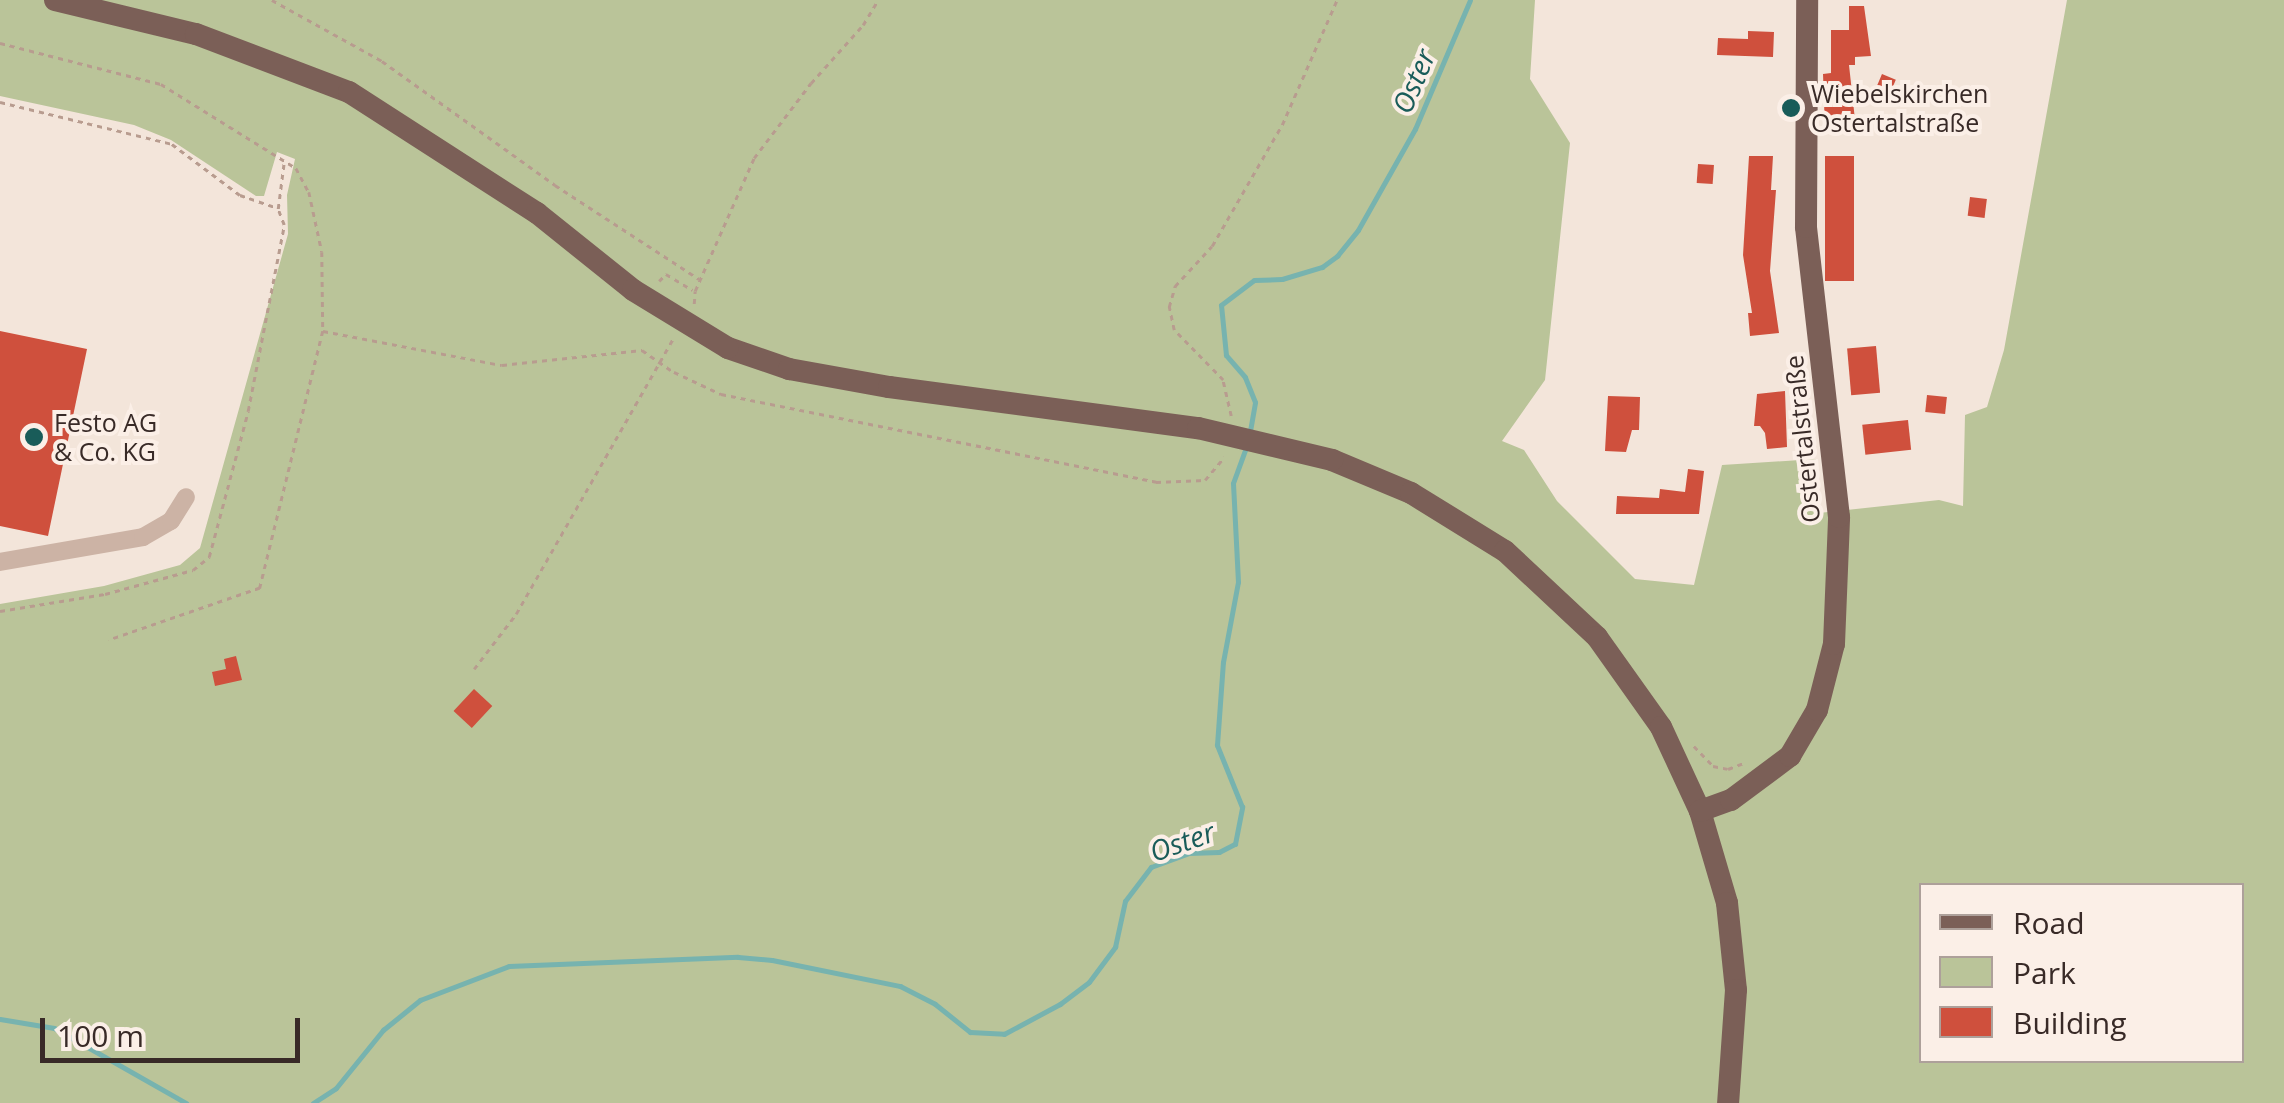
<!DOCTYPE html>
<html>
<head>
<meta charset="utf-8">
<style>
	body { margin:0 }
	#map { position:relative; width:2284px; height:1103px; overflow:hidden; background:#f3e5da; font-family:"Open Sans",sans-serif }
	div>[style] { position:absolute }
	.green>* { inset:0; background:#bac499 }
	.stream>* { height:5px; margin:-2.5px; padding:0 2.5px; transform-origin:2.5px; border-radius:2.5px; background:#77b3af }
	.building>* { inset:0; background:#cf503d; transform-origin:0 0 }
	.path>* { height:2.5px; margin-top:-1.25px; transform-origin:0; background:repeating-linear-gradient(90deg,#b89c8f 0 5px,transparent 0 10px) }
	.minor>* { height:18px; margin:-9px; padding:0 9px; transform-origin:9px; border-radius:9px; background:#ccb3a5 }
	.major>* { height:22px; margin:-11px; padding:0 11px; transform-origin:11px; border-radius:11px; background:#7b5f57 }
	.major-bridge>* { height:22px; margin:-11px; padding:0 11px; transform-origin:11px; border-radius:11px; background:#7b5f57 }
	.dots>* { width:28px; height:28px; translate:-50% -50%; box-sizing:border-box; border:5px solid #fbefe7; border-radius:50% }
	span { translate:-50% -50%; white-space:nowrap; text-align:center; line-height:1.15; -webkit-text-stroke:8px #fbefe7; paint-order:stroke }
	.poi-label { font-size:25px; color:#382a27 }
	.left { translate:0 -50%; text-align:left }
	.street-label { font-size:25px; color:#382a27 }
	.water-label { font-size:28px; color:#195c59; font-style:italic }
	.legend { position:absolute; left:1919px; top:883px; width:325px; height:180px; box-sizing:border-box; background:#fbefe7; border:2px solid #ada09a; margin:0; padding:12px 18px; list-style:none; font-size:30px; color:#382a27 }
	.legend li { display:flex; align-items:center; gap:20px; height:50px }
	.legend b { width:50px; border:2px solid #ada09a }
	.scale { position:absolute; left:40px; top:1018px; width:260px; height:45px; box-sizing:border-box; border:5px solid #382a27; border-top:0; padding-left:12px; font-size:30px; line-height:35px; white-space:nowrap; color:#382a27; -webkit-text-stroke:8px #fbefe7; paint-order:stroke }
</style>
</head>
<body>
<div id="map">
	<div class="green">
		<div style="clip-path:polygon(evenodd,0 0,1535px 0,1530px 79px,1570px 143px,1545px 380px,1502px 441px,1524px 450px,1557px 501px,1635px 579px,1694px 585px,1722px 465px,1816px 459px,1819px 513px,1939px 500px,1963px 506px,1965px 415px,1987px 407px,2004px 350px,2067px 0,2284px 0,2284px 1103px,0 1103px,0 604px,104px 586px,180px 565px,200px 548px,288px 234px,287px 195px,295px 159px,277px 152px,264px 196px,256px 196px,171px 140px,134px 125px,0 96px,0 0,1922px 886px,2242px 886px,2242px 1060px,1922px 1060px,1922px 886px)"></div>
	</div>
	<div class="stream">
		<div style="left:1250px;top:431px;width:29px;rotate:-80deg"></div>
		<div style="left:1255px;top:402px;width:27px;rotate:-112deg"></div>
		<div style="left:1245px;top:377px;width:29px;rotate:-131deg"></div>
		<div style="left:1226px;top:355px;width:50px;rotate:-95.7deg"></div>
		<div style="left:1221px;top:305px;width:41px;rotate:-37.1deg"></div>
		<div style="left:1254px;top:280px;width:28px;rotate:-2deg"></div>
		<div style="left:1282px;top:279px;width:42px;rotate:-16.7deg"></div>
		<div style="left:1322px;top:267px;width:19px;rotate:-36deg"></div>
		<div style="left:1337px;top:256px;width:33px;rotate:-51deg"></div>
		<div style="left:1358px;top:230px;width:116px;rotate:-60.6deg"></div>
		<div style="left:1415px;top:129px;width:140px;rotate:-66.9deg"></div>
		<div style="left:0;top:1019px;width:55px;rotate:9.5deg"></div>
		<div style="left:54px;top:1028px;width:152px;rotate:29.6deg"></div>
		<div style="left:313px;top:1103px;width:27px;rotate:-33deg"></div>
		<div style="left:336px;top:1088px;width:75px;rotate:-51deg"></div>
		<div style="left:383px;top:1030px;width:48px;rotate:-39deg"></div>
		<div style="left:420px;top:1000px;width:95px;rotate:-20.9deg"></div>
		<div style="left:509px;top:966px;width:229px;rotate:-2.3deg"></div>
		<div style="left:738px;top:957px;width:34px;rotate:5deg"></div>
		<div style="left:772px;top:960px;width:131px;rotate:11.5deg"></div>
		<div style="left:900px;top:986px;width:39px;rotate:27deg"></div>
		<div style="left:935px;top:1004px;width:45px;rotate:38.7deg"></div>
		<div style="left:970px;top:1032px;width:34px;rotate:3deg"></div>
		<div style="left:1004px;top:1034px;width:64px;rotate:-28.2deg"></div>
		<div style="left:1060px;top:1004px;width:36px;rotate:-37deg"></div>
		<div style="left:1089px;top:982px;width:44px;rotate:-53.4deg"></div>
		<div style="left:1115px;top:947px;width:47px;rotate:-77.7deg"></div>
		<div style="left:1125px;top:901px;width:43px;rotate:-52.6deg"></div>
		<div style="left:1151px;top:867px;width:40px;rotate:-20.2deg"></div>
		<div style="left:1189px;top:853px;width:30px;rotate:-2deg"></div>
		<div style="left:1219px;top:852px;width:18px;rotate:-27deg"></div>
		<div style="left:1235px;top:844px;width:38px;rotate:-79deg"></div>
		<div style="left:1242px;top:807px;width:67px;rotate:-112deg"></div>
		<div style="left:1217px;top:745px;width:83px;rotate:-85.9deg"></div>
		<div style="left:1223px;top:662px;width:81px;rotate:-79.4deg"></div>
		<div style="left:1238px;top:582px;width:99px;rotate:-92.9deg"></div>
		<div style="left:1233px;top:483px;width:38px;rotate:-70deg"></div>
	</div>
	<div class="building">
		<div style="clip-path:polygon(1849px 6px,1864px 6px,1871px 56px,1855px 57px,1855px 65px,1849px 65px,1856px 129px,1825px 130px,1823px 74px,1831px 73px,1831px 30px,1849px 30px)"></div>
		<div style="clip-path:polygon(1748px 31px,1774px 32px,1773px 57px,1717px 55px,1718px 38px,1748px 39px)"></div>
		<div style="left:1882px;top:74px;width:15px;height:29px;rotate:23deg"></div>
		<div style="clip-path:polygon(1749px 156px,1773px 156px,1771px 190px,1776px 190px,1770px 271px,1779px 333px,1750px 336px,1748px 313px,1752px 313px,1743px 255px)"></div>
		<div style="left:1825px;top:156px;width:29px;height:125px"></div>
		<div style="left:1698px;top:164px;width:16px;height:19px;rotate:4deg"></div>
		<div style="left:1970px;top:197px;width:17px;height:19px;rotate:7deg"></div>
		<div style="clip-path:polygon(0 331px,87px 349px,48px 536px,0 526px)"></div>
		<div style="left:1876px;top:346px;width:47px;height:29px;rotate:85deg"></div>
		<div style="clip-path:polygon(1785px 391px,1787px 447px,1767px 449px,1765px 433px,1760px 426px,1754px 426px,1757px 394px)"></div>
		<div style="left:1927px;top:395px;width:20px;height:17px;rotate:6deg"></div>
		<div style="clip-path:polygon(1608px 396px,1640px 397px,1639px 430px,1632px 430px,1626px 452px,1605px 451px)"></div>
		<div style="left:1908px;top:420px;width:30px;height:46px;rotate:84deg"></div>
		<div style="clip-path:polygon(1688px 469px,1704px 471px,1699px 514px,1616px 514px,1617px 496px,1659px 498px,1660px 489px,1685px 492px)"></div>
		<div style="clip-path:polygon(236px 656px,242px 680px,215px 686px,212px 672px,226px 669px,224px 659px)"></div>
		<div style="left:474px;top:689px;width:25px;height:30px;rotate:43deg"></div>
	</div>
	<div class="path">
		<div style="left:272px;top:0;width:126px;rotate:29deg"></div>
		<div style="left:382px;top:61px;width:213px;rotate:35.6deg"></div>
		<div style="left:555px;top:185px;width:172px;rotate:33.1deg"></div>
		<div style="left:0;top:43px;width:166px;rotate:14.3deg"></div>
		<div style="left:161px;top:84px;width:159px;rotate:31.9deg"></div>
		<div style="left:296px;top:168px;width:27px;rotate:62deg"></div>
		<div style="left:309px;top:192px;width:61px;rotate:77.8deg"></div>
		<div style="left:322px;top:252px;width:79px;rotate:89.3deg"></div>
		<div style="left:323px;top:331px;width:265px;rotate:103.8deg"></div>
		<div style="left:260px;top:588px;width:160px;rotate:161deg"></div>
		<div style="left:0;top:102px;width:177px;rotate:13.7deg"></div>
		<div style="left:172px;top:144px;width:85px;rotate:36.9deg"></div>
		<div style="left:240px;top:195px;width:39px;rotate:19deg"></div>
		<div style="left:659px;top:281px;width:10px;rotate:-45deg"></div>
		<div style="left:666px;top:274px;width:31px;rotate:31deg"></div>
		<div style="left:694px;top:304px;width:13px;rotate:-86deg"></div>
		<div style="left:695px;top:291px;width:145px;rotate:-66.1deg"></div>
		<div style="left:754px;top:158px;width:94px;rotate:-52.8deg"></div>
		<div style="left:811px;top:83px;width:78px;rotate:-48.1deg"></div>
		<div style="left:863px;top:25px;width:29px;rotate:-59deg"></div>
		<div style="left:323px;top:331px;width:182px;rotate:10.8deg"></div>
		<div style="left:502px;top:365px;width:141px;rotate:-6.1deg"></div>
		<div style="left:642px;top:350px;width:39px;rotate:35deg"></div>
		<div style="left:674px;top:372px;width:52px;rotate:25.1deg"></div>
		<div style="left:721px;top:394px;width:444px;rotate:11.4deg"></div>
		<div style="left:1156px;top:482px;width:49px;rotate:-2.3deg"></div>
		<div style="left:1205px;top:480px;width:30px;rotate:-50deg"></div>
		<div style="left:1231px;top:416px;width:37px;rotate:-103deg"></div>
		<div style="left:1223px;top:380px;width:70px;rotate:-134.4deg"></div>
		<div style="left:1174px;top:330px;width:24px;rotate:-102deg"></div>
		<div style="left:1169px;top:307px;width:22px;rotate:-74deg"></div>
		<div style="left:1175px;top:286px;width:54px;rotate:-47.2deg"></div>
		<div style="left:1212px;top:246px;width:140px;rotate:-60deg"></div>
		<div style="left:1282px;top:125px;width:137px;rotate:-66.3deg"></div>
		<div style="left:0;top:611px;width:106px;rotate:-9.2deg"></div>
		<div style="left:105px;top:594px;width:91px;rotate:-15.3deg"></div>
		<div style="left:193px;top:570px;width:21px;rotate:-39deg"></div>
		<div style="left:209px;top:557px;width:151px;rotate:-75deg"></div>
		<div style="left:248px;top:411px;width:189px;rotate:-79deg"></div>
		<div style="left:284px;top:225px;width:17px;rotate:-111deg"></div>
		<div style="left:278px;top:209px;width:47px;rotate:-82.7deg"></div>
		<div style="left:474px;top:669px;width:69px;rotate:-52.6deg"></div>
		<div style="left:516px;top:614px;width:319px;rotate:-60.3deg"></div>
		<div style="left:1694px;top:746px;width:28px;rotate:46deg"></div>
		<div style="left:1713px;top:766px;width:15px;rotate:11deg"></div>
		<div style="left:1728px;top:769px;width:19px;rotate:-21deg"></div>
	</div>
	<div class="minor">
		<div style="left:0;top:562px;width:145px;rotate:-9.9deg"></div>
		<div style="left:143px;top:537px;width:32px;rotate:-30deg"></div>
		<div style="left:171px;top:521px;width:28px;rotate:-58deg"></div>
	</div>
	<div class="major">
		<div style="left:55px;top:0;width:145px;rotate:13.6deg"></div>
		<div style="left:196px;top:34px;width:164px;rotate:20.8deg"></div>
		<div style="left:349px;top:92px;width:224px;rotate:32.8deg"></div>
		<div style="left:537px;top:213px;width:123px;rotate:38.7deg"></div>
		<div style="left:728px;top:348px;width:65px;rotate:19deg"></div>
		<div style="left:789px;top:369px;width:102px;rotate:10.2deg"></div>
		<div style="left:889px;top:387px;width:312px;rotate:7.6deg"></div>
		<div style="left:1332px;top:460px;width:86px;rotate:22.7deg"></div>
		<div style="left:1411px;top:493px;width:110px;rotate:31.7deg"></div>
		<div style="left:1505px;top:551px;width:126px;rotate:43.1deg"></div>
		<div style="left:1597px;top:637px;width:110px;rotate:54.6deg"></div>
		<div style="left:1661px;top:727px;width:93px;rotate:65.1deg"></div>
		<div style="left:1700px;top:811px;width:96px;rotate:73.6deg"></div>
		<div style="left:1727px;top:903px;width:87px;rotate:84.1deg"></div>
		<div style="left:1736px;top:990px;width:113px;rotate:94deg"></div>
		<div style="left:1700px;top:811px;width:33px;rotate:-20deg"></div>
		<div style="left:1731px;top:800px;width:74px;rotate:-36.7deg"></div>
		<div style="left:1790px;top:756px;width:53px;rotate:-59.6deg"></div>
		<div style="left:1817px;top:710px;width:68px;rotate:-75.6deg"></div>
		<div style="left:1834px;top:644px;width:127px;rotate:-87.7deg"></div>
		<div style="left:1839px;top:517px;width:292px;rotate:-96.5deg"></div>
		<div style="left:1806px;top:227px;width:227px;rotate:-89.7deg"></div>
	</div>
	<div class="major-bridge">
		<div style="left:633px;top:290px;width:111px;rotate:31.4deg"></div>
		<div style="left:1198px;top:428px;width:138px;rotate:13.4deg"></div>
	</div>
	<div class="dots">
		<div style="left:1791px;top:108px;background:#195c59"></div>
		<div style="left:34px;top:437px;background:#195c59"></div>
	</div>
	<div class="poi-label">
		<span class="left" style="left:1811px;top:108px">Wiebelskirchen<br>Ostertalstraße</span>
		<span class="left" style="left:54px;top:437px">Festo AG<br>&amp; Co. KG</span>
	</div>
	<div class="street-label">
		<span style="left:1802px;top:439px;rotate:-96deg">Ostertalstraße</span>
	</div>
	<div class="water-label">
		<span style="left:1413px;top:81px;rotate:-67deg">Oster</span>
		<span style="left:1182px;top:841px;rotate:-19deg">Oster</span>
	</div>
	<ul class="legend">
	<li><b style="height:12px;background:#7b5f57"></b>Road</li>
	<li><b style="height:28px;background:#bac499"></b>Park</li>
	<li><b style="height:28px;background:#cf503d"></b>Building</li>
	</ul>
	<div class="scale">100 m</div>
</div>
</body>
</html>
